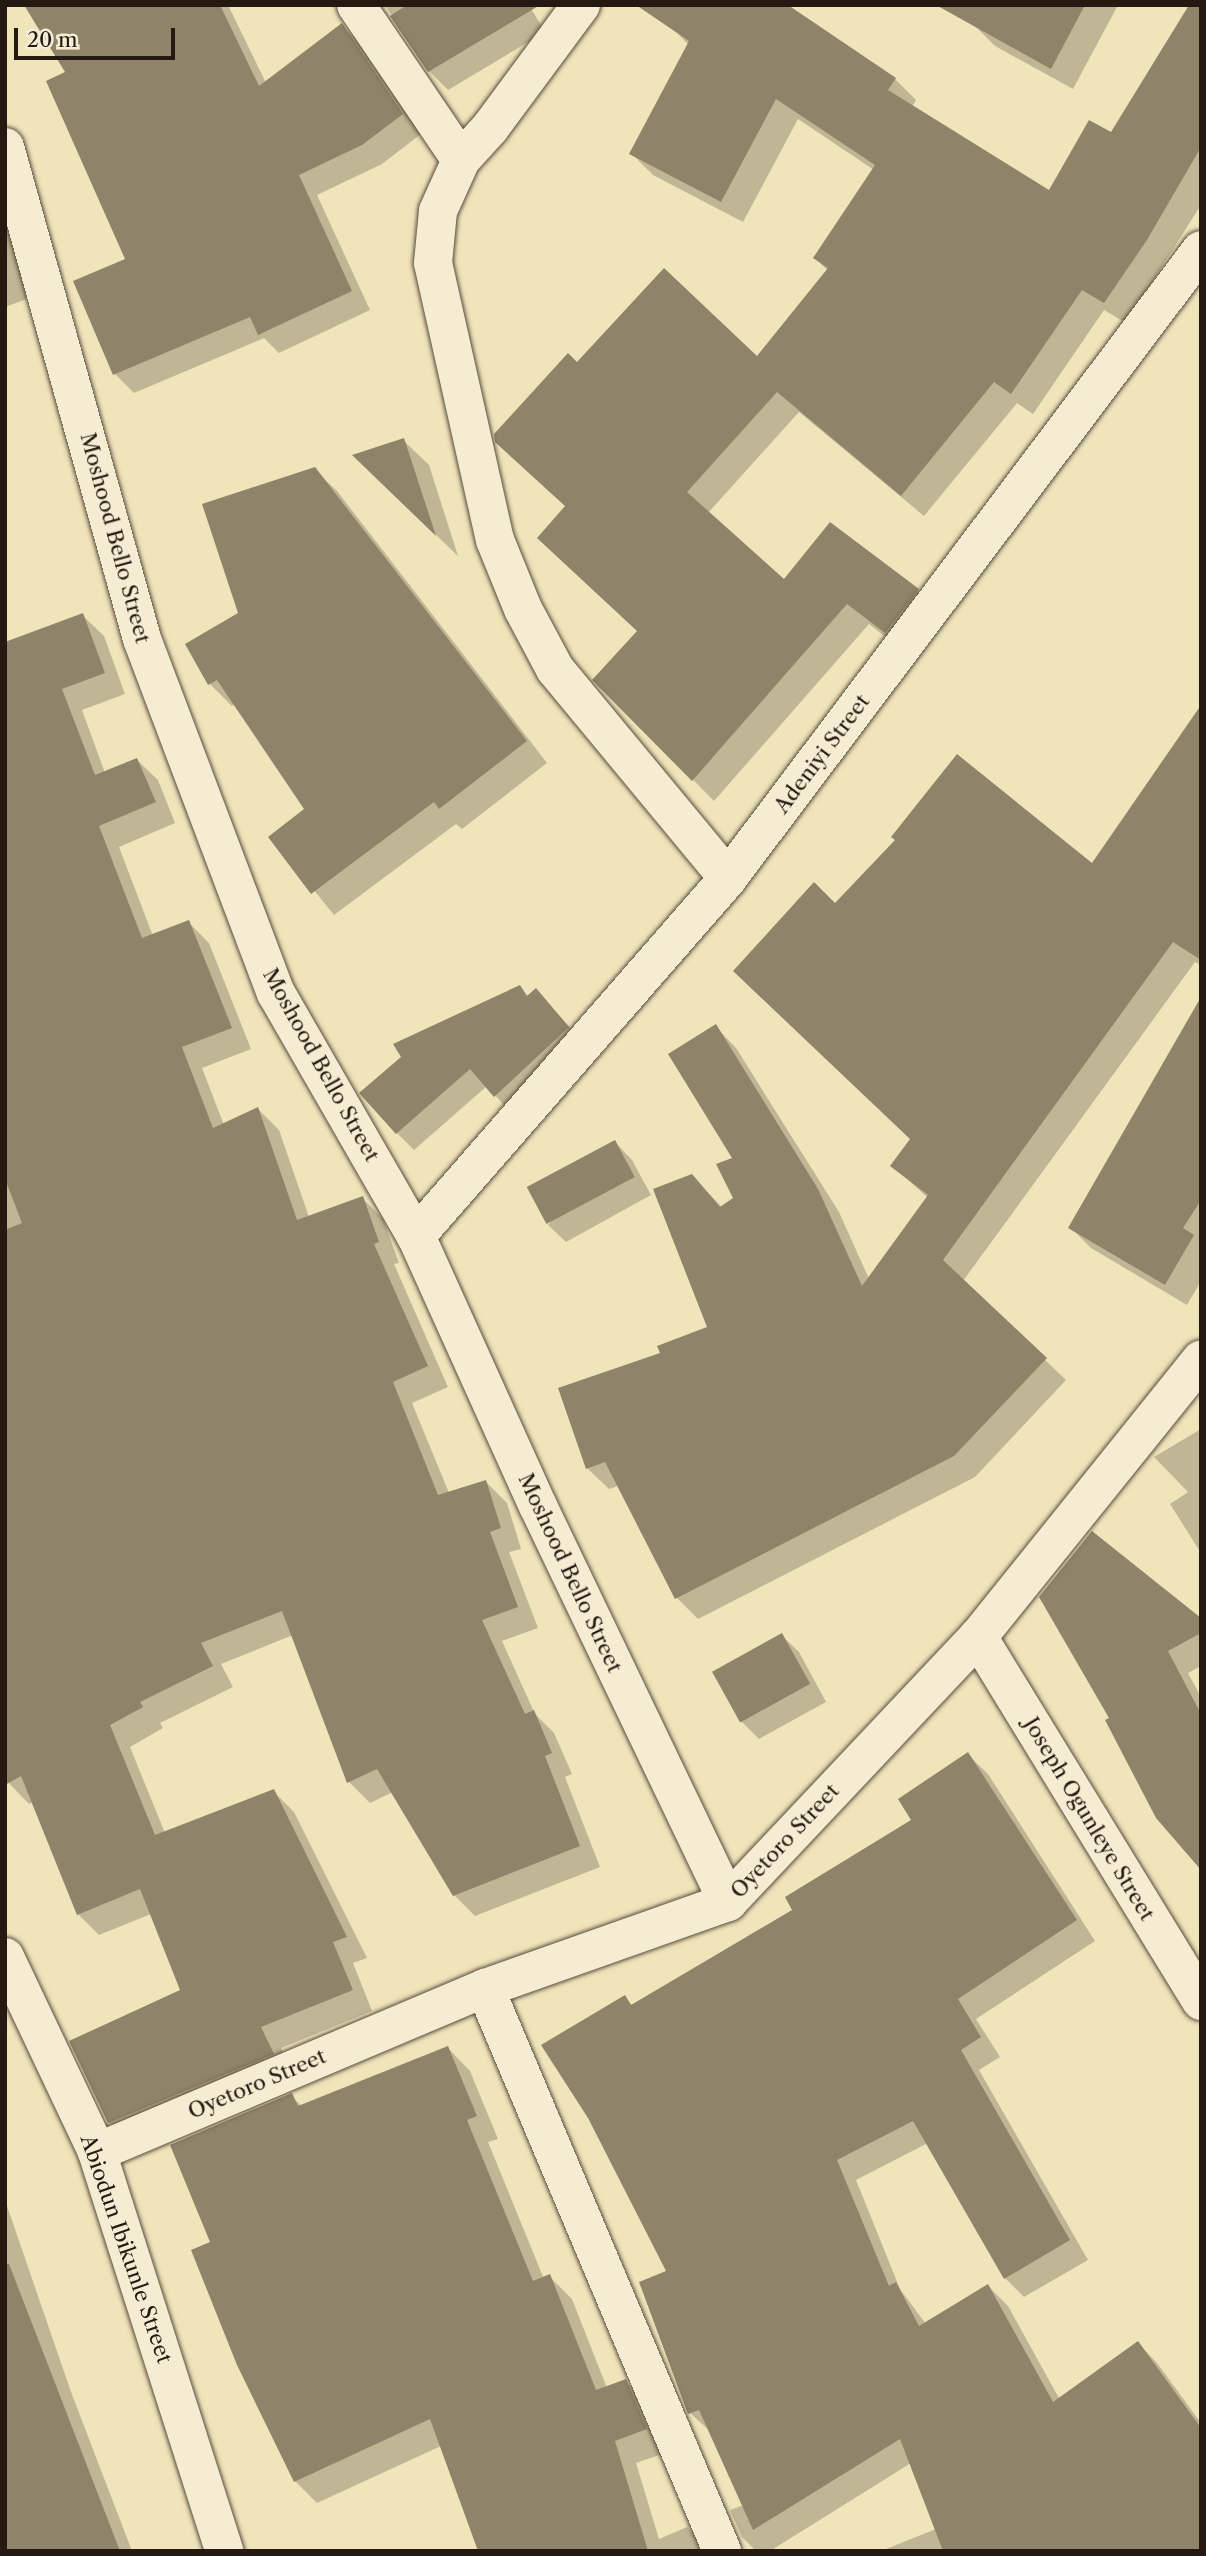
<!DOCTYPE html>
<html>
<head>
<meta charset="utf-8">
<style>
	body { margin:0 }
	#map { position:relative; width:1206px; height:2556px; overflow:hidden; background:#f0e4bb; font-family:"Libre Caslon Text",serif }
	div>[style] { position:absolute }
	.shadow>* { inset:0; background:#0003 }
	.building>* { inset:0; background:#8f8369; transform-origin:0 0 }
	.roads { filter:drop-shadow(0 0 2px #584c3c) drop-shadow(0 0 2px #584c3c) }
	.minor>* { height:38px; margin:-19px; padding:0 19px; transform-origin:19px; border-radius:19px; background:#f5edd3 }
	span { translate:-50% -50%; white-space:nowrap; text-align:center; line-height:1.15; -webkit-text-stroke:5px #f5edd3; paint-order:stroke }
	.street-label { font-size:21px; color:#251a11 }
	.frame { position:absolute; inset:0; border:7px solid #251a11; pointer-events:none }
	.scale { position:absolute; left:14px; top:28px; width:161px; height:32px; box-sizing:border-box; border:4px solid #251a11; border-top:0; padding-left:9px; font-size:21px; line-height:24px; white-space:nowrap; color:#251a11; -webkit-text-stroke:5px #f5edd3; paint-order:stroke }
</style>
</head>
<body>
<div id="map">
	<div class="shadow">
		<div style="clip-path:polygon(50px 5px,228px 5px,266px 83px,341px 25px,361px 44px,421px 134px,382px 164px,317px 195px,370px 310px,279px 353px,264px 338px,134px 393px,115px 374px,128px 260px)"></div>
		<div style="clip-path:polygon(385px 5px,529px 5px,545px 32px,448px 90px,429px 71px)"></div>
		<div style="clip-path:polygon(940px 5px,1118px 5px,1073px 89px,995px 46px,976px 27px)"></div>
		<div style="clip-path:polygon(1201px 5px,1201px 205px,1126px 323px,1104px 310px,1033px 414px,1017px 403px,924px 516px,799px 412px,708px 513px,784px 582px,917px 590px,939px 611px,907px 654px,869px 624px,714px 801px,595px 680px,639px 632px,567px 507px,577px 365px,757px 358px,828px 271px,815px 258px,874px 170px,798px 119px,743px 222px,653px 175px,631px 153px,689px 45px,671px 27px,895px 79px,916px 100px,912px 107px,1049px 193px,1111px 135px)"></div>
		<div style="clip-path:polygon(5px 195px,38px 295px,5px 307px)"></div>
		<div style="clip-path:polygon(403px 440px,429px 465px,458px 556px,379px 480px)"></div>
		<div style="clip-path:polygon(314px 469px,337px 491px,547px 763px,462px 829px,456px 824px,334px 915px,271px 837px,307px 810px,235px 704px,232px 706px,210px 684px)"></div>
		<div style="clip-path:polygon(83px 616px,104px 636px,125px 694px,82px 710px,105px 773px,137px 760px,158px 780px,175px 823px,119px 847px,153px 936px,188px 922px,209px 943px,251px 1049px,202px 1068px,224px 1125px,258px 1109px,279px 1130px,309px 1217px,362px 1198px,383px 1219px,399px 1263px,394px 1264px,448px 1387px,412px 1403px,449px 1493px,486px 1482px,507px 1503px,521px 1549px,509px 1552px,538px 1628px,502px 1641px,535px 1714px,554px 1733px,572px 1774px,565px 1777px,600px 1867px,475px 1916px,454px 1895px,393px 1792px,370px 1803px,349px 1782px,293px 1635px,221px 1664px,233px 1687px,160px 1723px,163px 1728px,130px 1747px,165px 1833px,273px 1791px,294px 1812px,367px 1958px,353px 1963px,372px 2011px,281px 2048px,293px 2075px,130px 2143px,109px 2122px,183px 1991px,151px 1914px,99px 1935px,78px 1914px,33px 1802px,29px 1804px,5px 1779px,5px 644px)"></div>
		<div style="clip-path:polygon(1201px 722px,1201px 965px,1195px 962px,963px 1281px,1066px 1380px,975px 1477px,698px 1619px,677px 1598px,618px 1486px,609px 1489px,587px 1468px,662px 1355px,710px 1328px,692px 1176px,722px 1207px,735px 1199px,735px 1159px,715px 1026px,736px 1048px,839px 1212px,869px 1279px,928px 1198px,892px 1165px,912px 1139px,835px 905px,1092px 865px)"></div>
		<div style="clip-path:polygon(519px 987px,529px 997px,536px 990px,586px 1045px,512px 1114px,487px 1086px,414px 1150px,397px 1133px,403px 1057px)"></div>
		<div style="clip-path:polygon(1201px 1000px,1201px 1281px,1187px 1305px,1091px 1248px,1070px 1227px)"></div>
		<div style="clip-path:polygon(615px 1142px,632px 1160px,651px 1195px,566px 1242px,548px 1225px)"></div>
		<div style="clip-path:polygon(1201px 1429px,1201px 1553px,1170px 1504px,1188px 1492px,1154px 1457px)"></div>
		<div style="clip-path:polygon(1041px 1597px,1201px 1620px,1201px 1666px,1188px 1673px,1201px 1697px,1201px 1867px)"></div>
		<div style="clip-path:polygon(781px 1635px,799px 1652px,826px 1702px,759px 1739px,742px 1722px)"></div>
		<div style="clip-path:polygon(968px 1755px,988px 1774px,1095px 1941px,976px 2019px,1000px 2057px,979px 2070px,1088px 2260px,1024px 2297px,1005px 2278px,928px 2143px,856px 2180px,900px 2289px,926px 2324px,988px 2286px,1008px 2306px,1060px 2400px,1138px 2343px,1157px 2363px,1201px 2423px,1201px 2551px,881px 2551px,936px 2529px,911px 2463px,770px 2551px,756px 2551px,742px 2537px,730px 2510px,744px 2505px,711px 2432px,690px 2413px,625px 1998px,633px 2006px,795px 1910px,913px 1820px)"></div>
		<div style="clip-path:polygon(448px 2048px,470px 2071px,498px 2139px,488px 2142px,544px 2279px,549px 2276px,572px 2299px,607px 2388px,625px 2381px,648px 2403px,668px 2452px,636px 2463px,659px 2539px,687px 2527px,710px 2551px,480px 2551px,441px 2446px,317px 2503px,295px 2481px,212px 2243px,291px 2096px,302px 2106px)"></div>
		<div style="clip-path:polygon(5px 2200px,71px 2392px,132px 2551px,5px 2551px)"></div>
	</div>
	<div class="building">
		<div style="clip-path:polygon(24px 5px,220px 5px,259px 86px,342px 23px,403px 114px,362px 145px,299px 175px,352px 291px,258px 335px,250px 317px,113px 375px,73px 281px,125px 259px,46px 81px,65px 72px)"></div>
		<div style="clip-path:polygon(407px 5px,540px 5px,428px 72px,390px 16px)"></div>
		<div style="clip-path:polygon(636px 5px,788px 5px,896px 78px,888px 90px,1049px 190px,1089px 120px,1111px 132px,1189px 5px,1201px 5px,1201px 147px,1147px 240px,1104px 303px,1082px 290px,1011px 394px,994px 382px,901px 496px,777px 392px,687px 492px,784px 579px,830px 522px,919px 589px,885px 633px,847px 604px,692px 781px,592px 680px,637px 631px,537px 538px,565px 506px,495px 442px,494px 434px,568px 353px,577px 362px,664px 268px,757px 356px,828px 268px,813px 258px,875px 165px,776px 99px,721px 202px,629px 154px,689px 41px)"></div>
		<div style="clip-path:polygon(936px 5px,1085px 5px,1051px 69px)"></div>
		<div style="clip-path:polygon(404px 438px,436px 536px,352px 455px)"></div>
		<div style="clip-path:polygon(315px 467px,527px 741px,439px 809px,434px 802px,311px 894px,268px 837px,304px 809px,217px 680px,208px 685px,185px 644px,238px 613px,202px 504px)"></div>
		<div style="clip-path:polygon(83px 613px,105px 673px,62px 689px,95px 775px,137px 758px,156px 802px,99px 826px,142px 938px,189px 920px,232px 1028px,182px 1047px,213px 1128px,258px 1107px,297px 1220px,363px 1196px,379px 1242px,374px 1244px,428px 1366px,393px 1382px,438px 1495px,486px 1480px,501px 1528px,490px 1532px,518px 1607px,482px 1620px,525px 1714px,534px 1710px,552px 1753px,545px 1756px,580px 1846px,453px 1896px,377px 1769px,347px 1783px,282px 1611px,201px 1643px,213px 1666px,140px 1702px,143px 1707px,110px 1725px,155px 1835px,274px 1789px,347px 1937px,333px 1942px,353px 1990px,261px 2027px,274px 2054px,108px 2123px,69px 2041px,180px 1990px,140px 1889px,77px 1915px,21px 1776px,5px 1785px,5px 1230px,22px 1223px,5px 1179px,5px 642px)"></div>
		<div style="clip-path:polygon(1201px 705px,1201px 960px,1173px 942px,943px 1260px,1047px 1358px,954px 1456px,675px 1599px,605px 1462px,586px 1469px,558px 1388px,660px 1353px,657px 1346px,707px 1327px,653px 1189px,692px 1174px,720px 1207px,733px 1198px,716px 1164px,732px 1158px,668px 1054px,716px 1024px,818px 1189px,862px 1286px,928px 1195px,890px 1166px,910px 1139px,733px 971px,814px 882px,835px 903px,895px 840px,891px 837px,957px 754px,1092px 863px)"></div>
		<div style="clip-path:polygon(520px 985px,527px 996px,536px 988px,569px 1027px,494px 1097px,470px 1069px,396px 1134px,359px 1093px,401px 1057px,393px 1044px)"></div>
		<div style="clip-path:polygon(1201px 997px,1201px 1200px,1183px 1228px,1194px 1235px,1165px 1285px,1068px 1228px)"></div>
		<div style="left:615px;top:1140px;width:42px;height:100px;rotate:62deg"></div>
		<div style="clip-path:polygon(1092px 1531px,1201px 1618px,1201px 1633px,1168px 1651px,1201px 1714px,1201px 1870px,1156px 1818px,1105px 1720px,1109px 1718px,1039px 1597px)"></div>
		<div style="left:782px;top:1633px;width:58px;height:80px;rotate:61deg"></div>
		<div style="clip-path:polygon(968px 1752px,1077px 1920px,958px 1999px,981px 2037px,961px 2050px,1070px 2240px,1004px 2279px,913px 2121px,837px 2160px,889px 2286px,896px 2282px,919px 2326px,988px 2284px,1053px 2402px,1138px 2341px,1201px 2428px,1201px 2551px,943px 2551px,900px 2439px,753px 2530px,699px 2410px,688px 2414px,639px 2282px,666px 2271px,588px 2118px,541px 2045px,625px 1995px,631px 2005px,792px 1910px,785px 1897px,911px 1820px,898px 1799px)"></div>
		<div style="clip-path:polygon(448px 2046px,477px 2116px,467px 2120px,533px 2281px,550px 2274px,596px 2390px,626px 2379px,647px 2429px,615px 2441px,648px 2551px,478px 2551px,430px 2419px,294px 2482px,237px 2365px,191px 2250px,210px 2242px,170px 2145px,292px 2093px,298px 2106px)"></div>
		<div style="clip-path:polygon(5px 2264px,9px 2264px,120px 2551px,5px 2551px)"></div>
	</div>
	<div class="roads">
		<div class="minor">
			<div style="left:356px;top:5px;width:187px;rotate:55.9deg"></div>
			<div style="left:581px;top:5px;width:153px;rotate:126.5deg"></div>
			<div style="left:490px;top:128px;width:43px;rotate:132.2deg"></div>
			<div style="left:461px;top:160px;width:56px;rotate:114.3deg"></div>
			<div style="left:438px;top:211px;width:52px;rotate:95.5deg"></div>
			<div style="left:433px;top:263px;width:284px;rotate:77.4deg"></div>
			<div style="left:495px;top:540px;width:74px;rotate:67.9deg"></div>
			<div style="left:523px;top:609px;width:68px;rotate:61.9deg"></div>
			<div style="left:555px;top:669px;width:271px;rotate:50.4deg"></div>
			<div style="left:5px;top:147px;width:511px;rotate:74.44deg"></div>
			<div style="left:142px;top:639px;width:379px;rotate:69.3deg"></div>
			<div style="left:276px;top:993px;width:280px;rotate:60.1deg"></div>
			<div style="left:416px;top:1236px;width:296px;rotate:65.7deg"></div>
			<div style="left:538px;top:1506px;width:439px;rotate:64.4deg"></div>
			<div style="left:416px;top:1236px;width:475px;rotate:-48.9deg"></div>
			<div style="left:728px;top:878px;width:786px;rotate:-53.01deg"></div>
			<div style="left:978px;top:1637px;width:427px;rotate:58.5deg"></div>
			<div style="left:5px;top:1957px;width:216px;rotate:64.7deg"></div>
			<div style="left:97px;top:2152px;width:419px;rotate:72.3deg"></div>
			<div style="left:485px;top:1988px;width:611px;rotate:67.17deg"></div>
			<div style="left:97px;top:2152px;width:421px;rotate:-22.9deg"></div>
			<div style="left:485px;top:1988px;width:258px;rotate:-19.5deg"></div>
			<div style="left:728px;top:1902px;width:364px;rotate:-46.7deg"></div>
			<div style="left:978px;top:1637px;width:356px;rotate:-51.2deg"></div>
		</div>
	</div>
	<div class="street-label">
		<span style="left:115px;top:538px;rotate:75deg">Moshood Bello Street</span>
		<span style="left:822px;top:754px;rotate:-53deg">Adeniyi Street</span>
		<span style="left:321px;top:1065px;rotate:61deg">Moshood Bello Street</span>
		<span style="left:570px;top:1573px;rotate:65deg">Moshood Bello Street</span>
		<span style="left:1089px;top:1819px;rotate:59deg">Joseph Ogunleye Street</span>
		<span style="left:785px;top:1841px;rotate:-47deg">Oyetoro Street</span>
		<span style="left:257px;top:2084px;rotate:-23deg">Oyetoro Street</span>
		<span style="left:126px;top:2249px;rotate:71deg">Abiodun Ibikunle Street</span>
	</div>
	<div class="frame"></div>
	<div class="scale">20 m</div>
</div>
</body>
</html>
